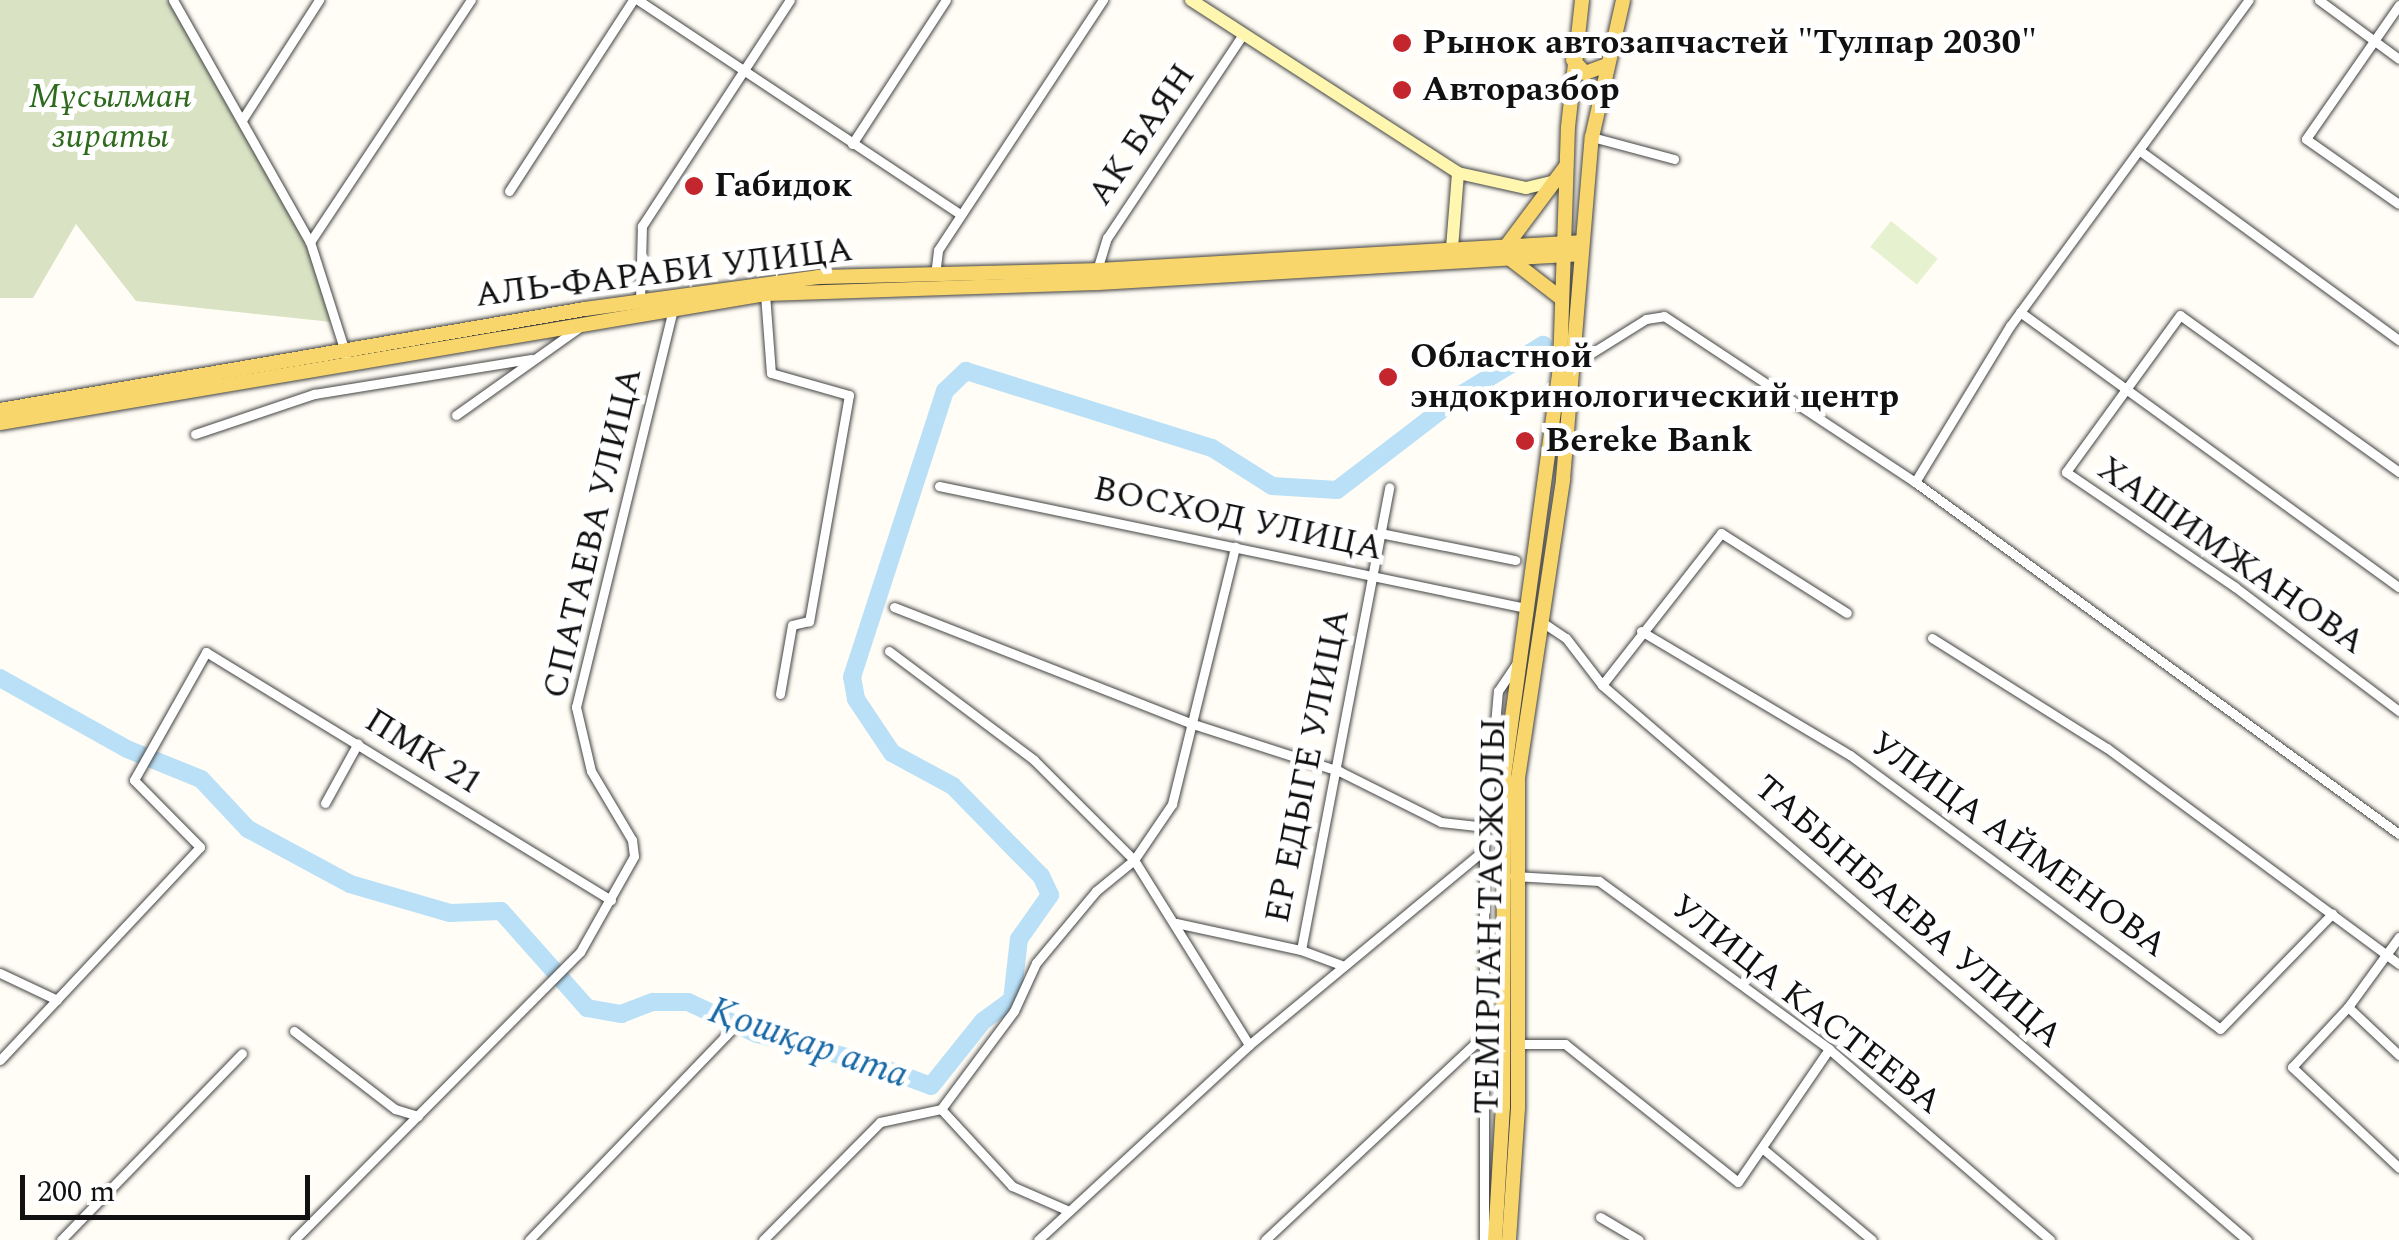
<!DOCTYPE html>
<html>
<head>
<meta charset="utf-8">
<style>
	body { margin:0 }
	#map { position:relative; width:2399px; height:1240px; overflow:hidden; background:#fffdf5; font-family:Spectral,serif }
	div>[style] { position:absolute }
	.cemetery>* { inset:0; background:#d9e3c4 }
	.pitch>* { inset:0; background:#e6f2cf; transform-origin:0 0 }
	.river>* { height:18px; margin:-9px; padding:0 9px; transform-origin:9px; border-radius:9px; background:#b9e0f7 }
	.roads { filter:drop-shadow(0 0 2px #444) drop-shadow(0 0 2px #444) }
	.street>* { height:9px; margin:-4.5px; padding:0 4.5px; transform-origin:4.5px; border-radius:4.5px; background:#fff }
	.secondary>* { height:12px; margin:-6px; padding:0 6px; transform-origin:6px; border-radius:6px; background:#fff6b0 }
	.primary>* { height:14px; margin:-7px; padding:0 7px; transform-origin:7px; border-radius:7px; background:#f9d66b }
	.dots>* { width:28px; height:28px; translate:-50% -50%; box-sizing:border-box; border:5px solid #fff; border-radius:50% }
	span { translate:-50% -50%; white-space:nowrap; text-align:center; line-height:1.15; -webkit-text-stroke:10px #fff; paint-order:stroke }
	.poi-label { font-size:35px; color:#111; font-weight:700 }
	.left { translate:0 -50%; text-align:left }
	.park-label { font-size:35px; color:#2f6b1f; font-style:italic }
	.street-label { font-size:35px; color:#111 }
	.water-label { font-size:38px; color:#1768a6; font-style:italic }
	.scale { position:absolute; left:20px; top:1175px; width:290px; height:45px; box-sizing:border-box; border:5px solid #111; border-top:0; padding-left:12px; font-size:30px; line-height:35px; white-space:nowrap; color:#111; -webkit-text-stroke:8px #fff; paint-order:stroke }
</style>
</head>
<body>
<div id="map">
	<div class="cemetery">
		<div style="clip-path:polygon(0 0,173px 0,310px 242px,341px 323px,136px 301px,76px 224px,33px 298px,0 298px)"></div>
	</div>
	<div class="pitch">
		<div style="left:1891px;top:221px;width:60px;height:33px;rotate:39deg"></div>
	</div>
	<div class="river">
		<div style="left:0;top:678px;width:145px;rotate:29.2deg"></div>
		<div style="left:127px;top:749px;width:80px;rotate:22.1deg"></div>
		<div style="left:201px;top:779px;width:69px;rotate:46.8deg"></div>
		<div style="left:248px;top:829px;width:116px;rotate:28.3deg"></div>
		<div style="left:350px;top:884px;width:104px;rotate:16.2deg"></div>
		<div style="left:450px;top:913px;width:51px;rotate:-2.2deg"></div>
		<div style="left:501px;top:911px;width:130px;rotate:48.4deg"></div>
		<div style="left:587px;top:1008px;width:35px;rotate:10deg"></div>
		<div style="left:621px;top:1014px;width:34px;rotate:-21deg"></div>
		<div style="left:653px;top:1002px;width:35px"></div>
		<div style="left:688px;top:1002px;width:76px;rotate:24.9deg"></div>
		<div style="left:757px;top:1034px;width:114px;rotate:14.3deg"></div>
		<div style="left:867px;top:1062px;width:68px;rotate:20.6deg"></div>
		<div style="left:931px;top:1086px;width:83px;rotate:-51.3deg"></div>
		<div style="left:983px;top:1021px;width:36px;rotate:-36deg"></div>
		<div style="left:1012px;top:1000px;width:61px;rotate:-83.5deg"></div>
		<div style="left:1019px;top:939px;width:54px;rotate:-54.8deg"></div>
		<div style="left:1050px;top:895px;width:21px;rotate:-115deg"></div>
		<div style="left:1041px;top:876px;width:126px;rotate:-134.4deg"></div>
		<div style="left:953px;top:786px;width:69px;rotate:-151.6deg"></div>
		<div style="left:892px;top:753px;width:65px;rotate:-123.7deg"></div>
		<div style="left:856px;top:699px;width:22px;rotate:-100deg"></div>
		<div style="left:852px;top:677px;width:301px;rotate:-72deg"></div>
		<div style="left:945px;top:391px;width:29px;rotate:-44deg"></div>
		<div style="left:966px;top:371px;width:258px;rotate:17.4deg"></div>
		<div style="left:1212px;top:448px;width:71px;rotate:32.3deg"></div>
		<div style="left:1272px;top:486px;width:65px;rotate:3.5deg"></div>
		<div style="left:1337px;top:490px;width:158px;rotate:-37.5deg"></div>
		<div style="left:1462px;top:394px;width:95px;rotate:-31.2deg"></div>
	</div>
	<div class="roads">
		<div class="street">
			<div style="left:173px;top:0;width:278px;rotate:60.5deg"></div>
			<div style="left:310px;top:242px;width:119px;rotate:72.3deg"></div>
			<div style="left:638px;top:0;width:387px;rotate:33.6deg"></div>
			<div style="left:2319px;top:0;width:99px;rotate:36.4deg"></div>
			<div style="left:2399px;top:5px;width:163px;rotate:124.8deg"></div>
			<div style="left:2306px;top:139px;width:113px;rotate:35deg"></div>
			<div style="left:242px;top:120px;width:143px;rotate:-57.3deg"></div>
			<div style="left:1592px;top:137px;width:85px;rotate:15deg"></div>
			<div style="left:852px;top:144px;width:172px;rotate:-56.9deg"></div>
			<div style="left:2139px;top:150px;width:322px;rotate:36.2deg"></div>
			<div style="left:509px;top:191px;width:228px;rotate:-57deg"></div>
			<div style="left:310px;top:242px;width:291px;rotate:-56.4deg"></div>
			<div style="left:1097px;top:270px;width:34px;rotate:-73deg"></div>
			<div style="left:1107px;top:238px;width:245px;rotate:-56.3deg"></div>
			<div style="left:935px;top:275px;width:25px;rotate:-83deg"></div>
			<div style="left:938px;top:250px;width:300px;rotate:-56.6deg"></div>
			<div style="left:765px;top:294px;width:79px;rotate:85.7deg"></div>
			<div style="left:771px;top:373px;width:81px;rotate:15.8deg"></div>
			<div style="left:849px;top:395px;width:230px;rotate:100deg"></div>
			<div style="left:809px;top:621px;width:17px;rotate:167deg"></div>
			<div style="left:792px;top:625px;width:70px;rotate:99.9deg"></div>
			<div style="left:640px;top:301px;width:75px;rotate:-88.5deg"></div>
			<div style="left:642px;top:226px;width:270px;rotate:-56.8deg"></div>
			<div style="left:2020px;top:312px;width:468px;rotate:36deg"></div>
			<div style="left:1574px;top:364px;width:85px;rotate:-32deg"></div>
			<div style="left:1646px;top:319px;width:18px;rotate:-9deg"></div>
			<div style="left:1664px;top:316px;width:301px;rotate:33.5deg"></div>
			<div style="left:1915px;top:482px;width:598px;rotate:36.03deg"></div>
			<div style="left:456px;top:415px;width:152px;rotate:-35.4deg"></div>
			<div style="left:195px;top:434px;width:126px;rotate:-18.6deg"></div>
			<div style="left:314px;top:394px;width:220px;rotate:-9.2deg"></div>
			<div style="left:2399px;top:472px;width:269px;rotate:-144.4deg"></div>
			<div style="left:2180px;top:315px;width:194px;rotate:126deg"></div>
			<div style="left:2066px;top:472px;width:204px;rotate:34.2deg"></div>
			<div style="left:2235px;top:587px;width:206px;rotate:37.1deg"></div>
			<div style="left:1915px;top:482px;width:183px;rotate:-58.7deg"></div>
			<div style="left:2010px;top:326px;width:404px;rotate:-53.8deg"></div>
			<div style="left:939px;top:486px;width:600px;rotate:11.74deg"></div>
			<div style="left:1380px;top:533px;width:138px;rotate:11.3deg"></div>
			<div style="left:894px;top:607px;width:318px;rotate:21.4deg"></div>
			<div style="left:1190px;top:723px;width:157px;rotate:17.9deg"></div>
			<div style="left:1339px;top:771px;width:114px;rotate:26.6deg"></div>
			<div style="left:1441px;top:822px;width:45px;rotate:6.3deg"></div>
			<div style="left:1539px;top:620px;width:32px;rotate:34deg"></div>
			<div style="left:1566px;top:638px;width:59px;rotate:52.5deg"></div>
			<div style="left:1602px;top:685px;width:851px;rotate:40.71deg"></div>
			<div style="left:1641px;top:631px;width:243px;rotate:30.7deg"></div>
			<div style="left:1850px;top:755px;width:460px;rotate:36.5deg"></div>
			<div style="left:2220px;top:1029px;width:161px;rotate:-45.8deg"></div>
			<div style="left:1932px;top:638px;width:207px;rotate:32.2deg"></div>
			<div style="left:2107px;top:748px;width:363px;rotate:36.5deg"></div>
			<div style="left:889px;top:651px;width:181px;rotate:36.9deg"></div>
			<div style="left:1034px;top:760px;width:141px;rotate:45deg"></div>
			<div style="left:1134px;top:860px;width:218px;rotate:58.1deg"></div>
			<div style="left:1602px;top:685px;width:193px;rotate:-51.9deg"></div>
			<div style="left:1721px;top:533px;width:149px;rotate:32.4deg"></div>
			<div style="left:325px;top:803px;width:68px;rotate:-61.2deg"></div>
			<div style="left:1514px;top:876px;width:85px;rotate:3.4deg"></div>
			<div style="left:1599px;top:881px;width:285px;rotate:36.1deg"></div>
			<div style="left:1829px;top:1049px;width:292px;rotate:40.8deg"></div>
			<div style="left:1176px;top:923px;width:128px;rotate:12.2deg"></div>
			<div style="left:2399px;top:937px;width:87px;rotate:126.1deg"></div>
			<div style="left:2348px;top:1007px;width:82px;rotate:133deg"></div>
			<div style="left:2292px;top:1067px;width:147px;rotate:43.3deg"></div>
			<div style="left:1344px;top:966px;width:46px;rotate:-159.6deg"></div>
			<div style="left:1301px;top:950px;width:471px;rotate:-79.2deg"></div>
			<div style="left:0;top:973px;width:63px;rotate:25.3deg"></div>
			<div style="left:2348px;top:1007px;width:70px;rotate:43.3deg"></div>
			<div style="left:294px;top:1031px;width:128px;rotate:37.7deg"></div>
			<div style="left:395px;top:1109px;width:24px;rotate:17deg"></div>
			<div style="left:1517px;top:1044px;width:48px"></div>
			<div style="left:1565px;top:1044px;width:221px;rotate:38.6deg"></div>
			<div style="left:1738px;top:1182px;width:161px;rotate:-55.6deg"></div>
			<div style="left:0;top:1060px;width:292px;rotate:-46.8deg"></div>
			<div style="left:200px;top:847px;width:94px;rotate:-134.6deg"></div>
			<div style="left:134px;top:780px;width:147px;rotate:-60.6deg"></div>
			<div style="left:206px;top:652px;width:475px;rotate:31.5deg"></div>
			<div style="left:941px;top:1109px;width:105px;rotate:47.3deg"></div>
			<div style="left:1012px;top:1186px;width:62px;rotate:23.7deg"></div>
			<div style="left:1762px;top:1148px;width:143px;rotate:39.9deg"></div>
			<div style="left:1600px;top:1217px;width:45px;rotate:30.5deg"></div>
			<div style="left:61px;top:1240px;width:260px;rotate:-45.9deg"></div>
			<div style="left:294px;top:1240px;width:406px;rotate:-45.2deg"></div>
			<div style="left:580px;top:952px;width:110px;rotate:-60.6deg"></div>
			<div style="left:634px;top:856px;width:16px;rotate:-97deg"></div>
			<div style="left:632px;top:840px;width:80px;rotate:-120.7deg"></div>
			<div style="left:591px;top:771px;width:66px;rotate:-103.2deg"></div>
			<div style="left:576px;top:707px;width:411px;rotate:-76.3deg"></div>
			<div style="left:529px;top:1240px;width:293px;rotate:-46.1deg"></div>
			<div style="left:763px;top:1240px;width:166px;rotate:-45.2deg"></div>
			<div style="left:880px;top:1122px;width:62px;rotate:-12deg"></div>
			<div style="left:941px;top:1109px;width:122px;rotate:-53.3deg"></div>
			<div style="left:1014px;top:1011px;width:53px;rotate:-65.4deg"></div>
			<div style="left:1036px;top:963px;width:94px;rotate:-50.2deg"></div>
			<div style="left:1096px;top:891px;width:49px;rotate:-39.2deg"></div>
			<div style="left:1134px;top:860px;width:68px;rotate:-55.8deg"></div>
			<div style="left:1172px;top:804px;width:265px;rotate:-76.2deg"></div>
			<div style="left:1038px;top:1240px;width:287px;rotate:-42.7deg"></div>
			<div style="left:1249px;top:1045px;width:305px;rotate:-39.7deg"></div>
			<div style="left:1265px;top:1240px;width:294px;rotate:-43.1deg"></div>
			<div style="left:1484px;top:1240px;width:390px;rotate:-90deg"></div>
			<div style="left:1484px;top:850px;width:160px;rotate:-85deg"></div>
			<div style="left:1498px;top:691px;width:32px;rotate:-56deg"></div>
		</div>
		<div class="secondary">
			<div style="left:1191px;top:0;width:318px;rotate:32.9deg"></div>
			<div style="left:1458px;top:173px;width:70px;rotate:12.4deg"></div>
			<div style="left:1526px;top:188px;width:28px;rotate:-13deg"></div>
			<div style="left:1452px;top:248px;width:75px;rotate:-85.4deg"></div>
		</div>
		<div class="primary">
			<div style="left:1573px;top:60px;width:18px;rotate:47deg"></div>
			<div style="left:1585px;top:73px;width:23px;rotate:-20deg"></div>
			<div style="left:1507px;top:245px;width:99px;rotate:-53.2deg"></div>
			<div style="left:1509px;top:258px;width:67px;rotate:37.7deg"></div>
			<div style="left:0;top:410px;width:594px;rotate:-9.8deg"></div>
			<div style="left:585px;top:309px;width:235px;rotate:-7.8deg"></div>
			<div style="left:818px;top:277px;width:279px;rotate:-1.4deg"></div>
			<div style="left:1097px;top:270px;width:486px;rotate:-3.3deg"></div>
			<div style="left:0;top:423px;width:776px;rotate:-9.57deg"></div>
			<div style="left:765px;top:294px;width:332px;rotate:-1.9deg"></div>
			<div style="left:1097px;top:283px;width:485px;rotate:-3.4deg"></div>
			<div style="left:1495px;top:1240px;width:133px;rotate:-86.6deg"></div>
			<div style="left:1503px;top:1107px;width:331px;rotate:-89.8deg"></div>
			<div style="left:1504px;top:776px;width:413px;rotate:-82.2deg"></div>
			<div style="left:1560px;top:367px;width:240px;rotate:-88.1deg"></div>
			<div style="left:1568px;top:127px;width:128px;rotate:-83.7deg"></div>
			<div style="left:1509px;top:1240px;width:132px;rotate:-86.1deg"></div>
			<div style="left:1518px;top:1108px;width:330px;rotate:-90deg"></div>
			<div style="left:1518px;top:778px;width:302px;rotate:-81.4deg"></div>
			<div style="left:1563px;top:479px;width:343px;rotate:-85.2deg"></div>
			<div style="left:1592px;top:137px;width:140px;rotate:-77.2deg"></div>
		</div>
	</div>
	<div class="dots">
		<div style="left:1402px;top:43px;background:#c4262e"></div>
		<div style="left:1402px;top:90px;background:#c4262e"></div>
		<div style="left:694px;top:186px;background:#c4262e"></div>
		<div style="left:1388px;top:377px;background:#c4262e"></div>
		<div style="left:1525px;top:441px;background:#c4262e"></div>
	</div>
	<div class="poi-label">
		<span class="left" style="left:1422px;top:43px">Рынок автозапчастей "Тулпар 2030"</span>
		<span class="left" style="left:1422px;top:90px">Авторазбор</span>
		<span class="left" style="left:714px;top:186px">Габидок</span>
		<span class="left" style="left:1410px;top:377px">Областной<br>эндокринологический центр</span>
		<span class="left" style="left:1545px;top:441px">Bereke Bank</span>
	</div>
	<div class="park-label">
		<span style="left:110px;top:117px">Мұсылман<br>зираты</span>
	</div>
	<div class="street-label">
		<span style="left:1142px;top:135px;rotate:-56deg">АК БАЯН</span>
		<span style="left:664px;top:273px;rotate:-7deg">АЛЬ-ФАРАБИ УЛИЦА</span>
		<span style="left:1238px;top:519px;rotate:12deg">ВОСХОД УЛИЦА</span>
		<span style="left:593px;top:533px;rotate:-77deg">СПАТАЕВА УЛИЦА</span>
		<span style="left:2231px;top:556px;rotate:35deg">ХАШИМЖАНОВА</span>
		<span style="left:423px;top:752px;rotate:32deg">ПМК 21</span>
		<span style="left:1308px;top:766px;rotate:-79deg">ЕР ЕДЫГЕ УЛИЦА</span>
		<span style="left:2018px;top:845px;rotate:36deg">УЛИЦА АЙМЕНОВА</span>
		<span style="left:1908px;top:912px;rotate:41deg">ТАБЫНБАЕВА УЛИЦА</span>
		<span style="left:1491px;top:916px;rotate:-89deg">ТЕМІРЛАН ТАСЖОЛЫ</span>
		<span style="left:1806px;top:1005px;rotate:38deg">УЛИЦА КАСТЕЕВА</span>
	</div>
	<div class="water-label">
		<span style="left:808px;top:1044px;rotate:19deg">Қошқар ата</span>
	</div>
	<div class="scale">200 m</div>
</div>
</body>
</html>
